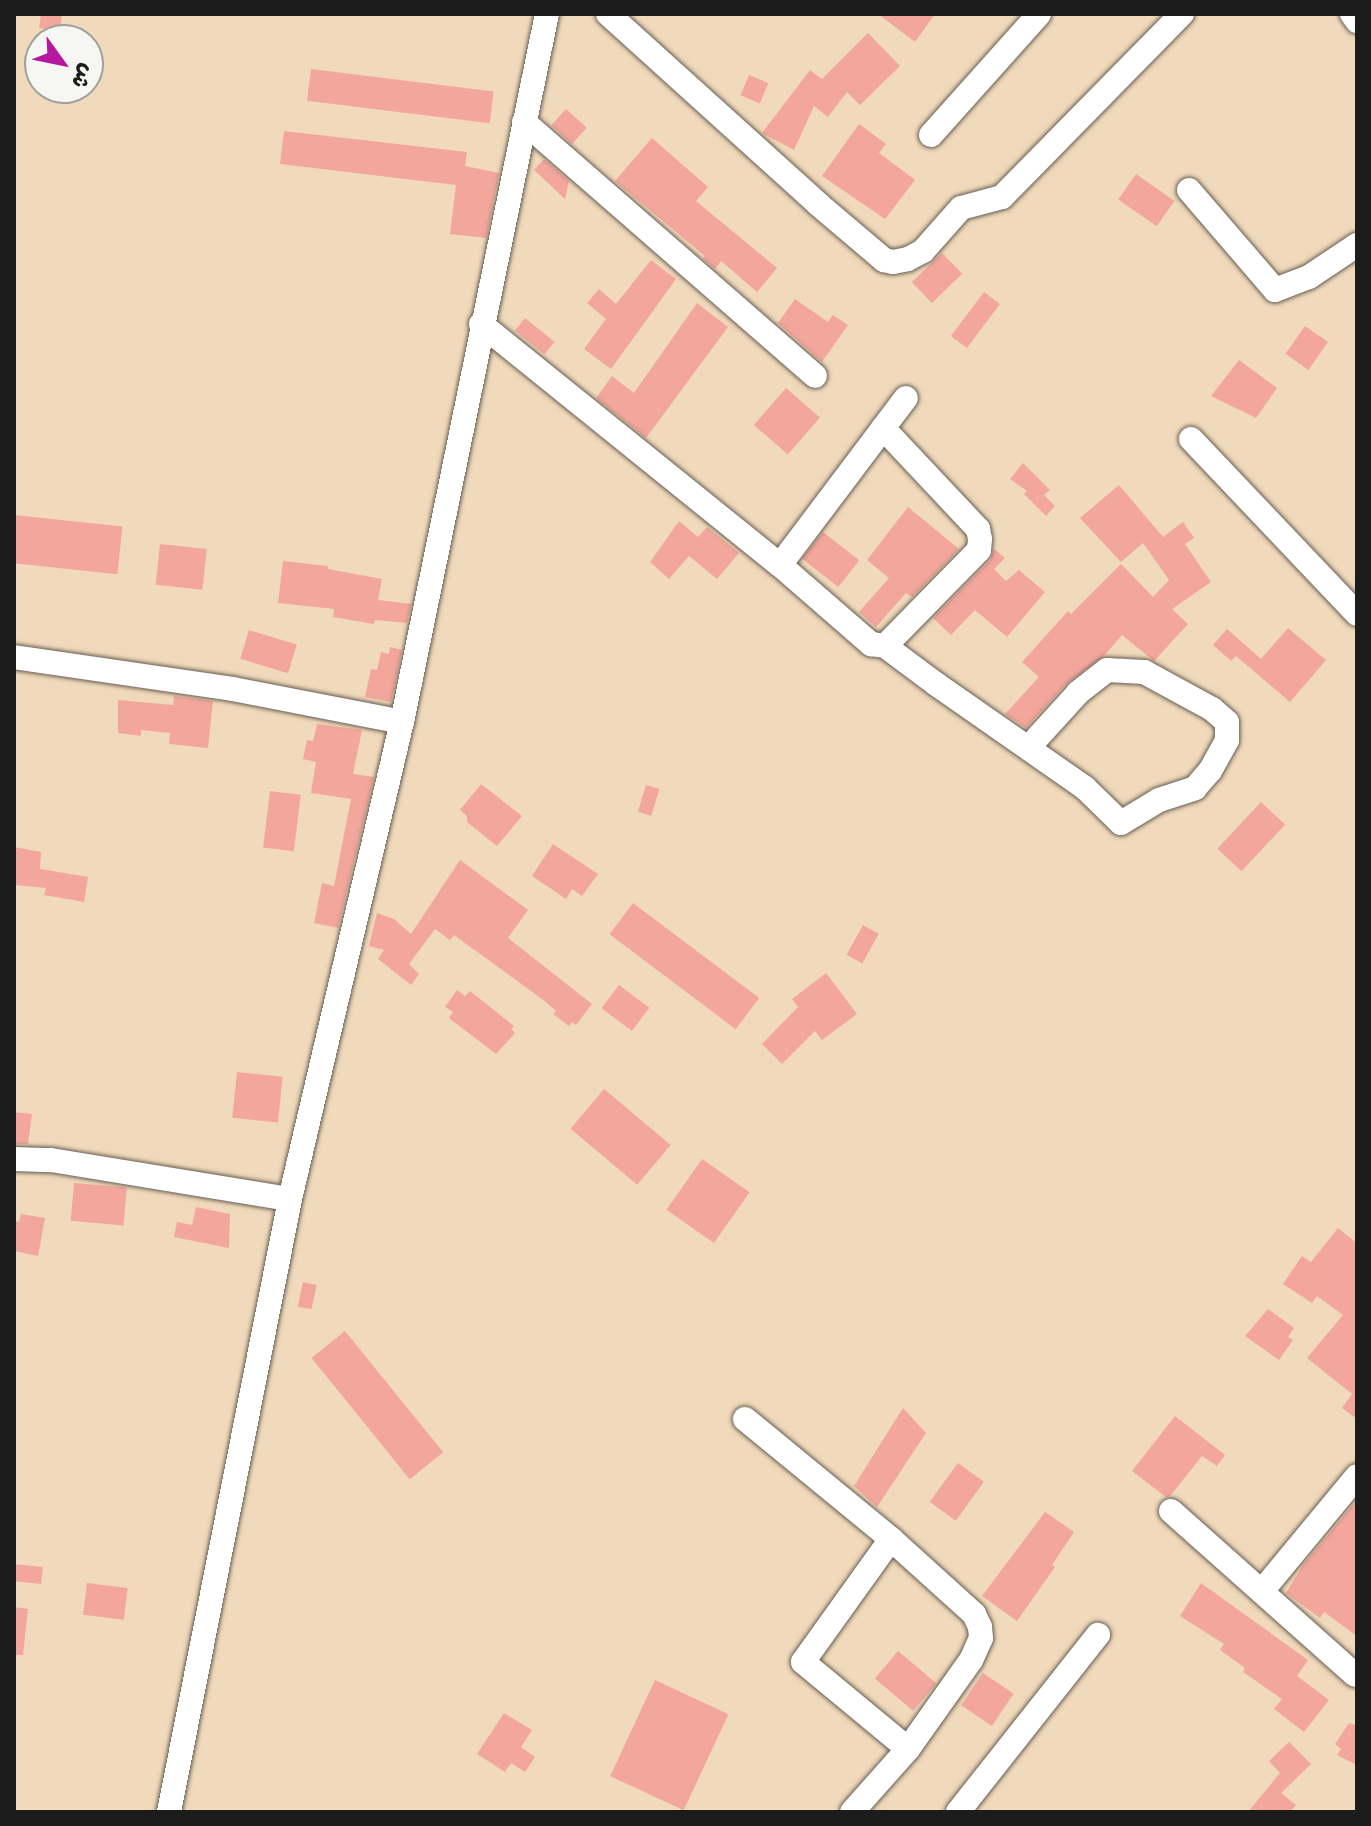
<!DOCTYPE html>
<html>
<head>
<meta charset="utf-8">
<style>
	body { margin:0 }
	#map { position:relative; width:1371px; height:1826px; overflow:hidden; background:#f1dabb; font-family:Mynerve,"Playpen Sans Arabic",sans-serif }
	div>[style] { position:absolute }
	.building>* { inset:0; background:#f3a69c; transform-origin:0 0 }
	.roads { filter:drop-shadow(0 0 2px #675e54) drop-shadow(0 0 2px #675e54) }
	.minor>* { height:24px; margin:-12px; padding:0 12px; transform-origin:12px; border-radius:12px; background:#fff }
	span { translate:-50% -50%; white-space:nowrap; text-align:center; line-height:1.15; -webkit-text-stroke:6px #f6f6f2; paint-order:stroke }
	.frame { position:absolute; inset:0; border:16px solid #1c1c1c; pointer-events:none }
	.north { position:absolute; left:24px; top:24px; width:80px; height:80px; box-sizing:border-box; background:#f6f6f2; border:2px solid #9f9f9c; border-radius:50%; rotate:123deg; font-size:22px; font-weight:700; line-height:32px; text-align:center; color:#1c1c1c }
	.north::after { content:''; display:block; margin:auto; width:28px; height:36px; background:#b5179e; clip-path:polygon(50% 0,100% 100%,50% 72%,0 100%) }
</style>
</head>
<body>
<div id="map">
	<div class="building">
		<div style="clip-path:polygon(41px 14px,62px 14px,60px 31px,39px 28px)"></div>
		<div style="clip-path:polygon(878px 14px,935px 14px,915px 42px)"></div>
		<div style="clip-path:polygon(868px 33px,900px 66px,860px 105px,847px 92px,828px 117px,814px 106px,794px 150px,762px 133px,810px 70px,822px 79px)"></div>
		<div style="left:311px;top:69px;width:184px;height:32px;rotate:7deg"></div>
		<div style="left:749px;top:75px;width:21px;height:22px;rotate:23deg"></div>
		<div style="left:566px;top:109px;width:28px;height:22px;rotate:42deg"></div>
		<div style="clip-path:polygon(859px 124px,886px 144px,879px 153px,915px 180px,885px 219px,822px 176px)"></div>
		<div style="clip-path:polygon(284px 131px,467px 152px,465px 166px,499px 173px,486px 238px,450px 234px,456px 185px,280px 164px)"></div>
		<div style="clip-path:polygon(652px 138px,708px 187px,696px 201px,777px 268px,757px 292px,721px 261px,715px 269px,703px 258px,705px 256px,615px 181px)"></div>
		<div style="clip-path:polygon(544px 159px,569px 181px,565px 199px,534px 170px)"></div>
		<div style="left:1136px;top:174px;width:47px;height:31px;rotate:35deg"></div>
		<div style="left:942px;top:253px;width:29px;height:42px;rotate:46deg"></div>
		<div style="clip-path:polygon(651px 260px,676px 279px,611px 369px,584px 349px,606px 319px,587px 303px,599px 289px,616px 304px)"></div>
		<div style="left:984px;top:292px;width:20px;height:55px;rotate:37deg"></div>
		<div style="clip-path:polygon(795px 299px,828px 322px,833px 315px,848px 325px,822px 362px,778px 323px)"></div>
		<div style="clip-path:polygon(697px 303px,728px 327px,646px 438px,596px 398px,612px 376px,634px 393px)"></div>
		<div style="left:525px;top:318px;width:38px;height:16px;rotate:39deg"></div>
		<div style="left:1305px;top:326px;width:28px;height:34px;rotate:35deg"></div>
		<div style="clip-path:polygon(1239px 360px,1277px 388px,1256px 418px,1211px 396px)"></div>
		<div style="left:786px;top:388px;width:45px;height:49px;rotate:41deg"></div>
		<div style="clip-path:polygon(1023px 463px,1050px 490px,1044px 495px,1055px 506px,1046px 516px,1024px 494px,1027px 491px,1010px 479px)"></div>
		<div style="clip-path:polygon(1119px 485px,1163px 537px,1183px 522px,1194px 538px,1185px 544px,1211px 582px,1172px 609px,1188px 624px,1154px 661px,1122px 635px,1104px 656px,1067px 683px,1026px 728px,1005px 714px,1039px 677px,1022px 662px,1068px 611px,1071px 614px,1121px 564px,1153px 597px,1169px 580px,1143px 543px,1121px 562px,1080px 518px)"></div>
		<div style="clip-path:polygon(908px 507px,959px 549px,912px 597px,906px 593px,876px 627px,859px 612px,889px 578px,867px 560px)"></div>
		<div style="left:14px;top:515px;width:109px;height:48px;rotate:6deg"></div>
		<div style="clip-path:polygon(679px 521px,698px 537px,707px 527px,739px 553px,717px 579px,689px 556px,669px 579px,650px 562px)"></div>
		<div style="left:823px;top:532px;width:46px;height:34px;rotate:38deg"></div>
		<div style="left:160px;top:544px;width:47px;height:41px;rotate:6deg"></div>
		<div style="clip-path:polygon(994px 549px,1005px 558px,994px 569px,1006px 581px,1019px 570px,1045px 592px,1007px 637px,975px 610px,951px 635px,933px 618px,990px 560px)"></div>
		<div style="clip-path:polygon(283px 561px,328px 566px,328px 569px,382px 579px,378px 600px,411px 604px,407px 623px,375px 620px,374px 624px,333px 617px,334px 609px,278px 603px)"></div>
		<div style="clip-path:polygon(1288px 628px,1326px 660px,1290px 702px,1236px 656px,1231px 661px,1213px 645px,1227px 629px,1261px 659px)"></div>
		<div style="left:249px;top:630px;width:50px;height:30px;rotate:17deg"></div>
		<div style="clip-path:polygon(390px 647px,402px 650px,391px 702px,365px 697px,371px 669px,377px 670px,381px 652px,389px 654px)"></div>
		<div style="clip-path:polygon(174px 696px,213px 701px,208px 748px,169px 744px,170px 733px,141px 730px,141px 736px,118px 733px,118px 700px,173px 705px)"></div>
		<div style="clip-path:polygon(317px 724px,362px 730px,353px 774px,374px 777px,338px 928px,314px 923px,322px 883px,334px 886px,351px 799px,311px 793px,316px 762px,303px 759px,307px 740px,313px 741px)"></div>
		<div style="clip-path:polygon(481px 784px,522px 816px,497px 846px,467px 822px,467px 816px,460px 810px)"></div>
		<div style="left:646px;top:785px;width:14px;height:28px;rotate:17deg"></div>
		<div style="left:270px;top:791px;width:31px;height:57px;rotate:7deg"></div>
		<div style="left:1261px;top:802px;width:33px;height:64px;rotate:43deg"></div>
		<div style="clip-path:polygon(553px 844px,598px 874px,582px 896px,572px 889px,566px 899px,532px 876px)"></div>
		<div style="clip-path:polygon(14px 847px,41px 852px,40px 869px,88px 877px,84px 902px,44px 895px,46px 888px,14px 885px)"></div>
		<div style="clip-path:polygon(460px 860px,528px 910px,508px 938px,592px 1004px,576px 1025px,572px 1022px,569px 1026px,553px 1014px,556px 1011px,546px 1002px,454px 935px,450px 940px,435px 929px,409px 964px,419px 974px,411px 985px,378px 959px,384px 950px,369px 946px,377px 913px,394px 919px,411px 934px)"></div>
		<div style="left:633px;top:903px;width:158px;height:39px;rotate:37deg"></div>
		<div style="left:863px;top:925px;width:18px;height:34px;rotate:29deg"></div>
		<div style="clip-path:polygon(826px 973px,857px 1014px,822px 1040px,815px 1031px,782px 1064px,762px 1044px,798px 1007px,792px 999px)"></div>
		<div style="left:619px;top:985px;width:38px;height:29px;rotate:37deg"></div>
		<div style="clip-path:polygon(457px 990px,465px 996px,470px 991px,514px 1026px,511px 1029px,515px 1033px,496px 1054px,449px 1018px,453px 1012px,445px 1007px)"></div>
		<div style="left:237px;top:1072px;width:46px;height:46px;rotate:6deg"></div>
		<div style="left:604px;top:1089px;width:87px;height:52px;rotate:40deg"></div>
		<div style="clip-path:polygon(14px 1112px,32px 1114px,28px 1144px,14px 1144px)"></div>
		<div style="left:702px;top:1159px;width:58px;height:62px;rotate:35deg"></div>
		<div style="left:74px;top:1183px;width:53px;height:38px;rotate:5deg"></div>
		<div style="clip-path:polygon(196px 1207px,230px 1214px,229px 1248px,174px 1237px,177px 1222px,192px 1225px)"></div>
		<div style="clip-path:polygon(21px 1214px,45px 1218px,38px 1256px,14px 1251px,14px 1221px,19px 1222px)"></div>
		<div style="clip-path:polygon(1338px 1228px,1357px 1243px,1357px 1419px,1342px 1408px,1352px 1394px,1307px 1358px,1343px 1315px,1317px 1296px,1312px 1303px,1283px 1284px,1302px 1256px,1311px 1262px)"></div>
		<div style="left:303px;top:1282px;width:14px;height:25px;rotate:12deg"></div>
		<div style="clip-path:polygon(1268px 1309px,1294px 1328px,1288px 1337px,1293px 1340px,1279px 1360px,1245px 1336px)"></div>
		<div style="left:345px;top:1331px;width:156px;height:43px;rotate:51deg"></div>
		<div style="clip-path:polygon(903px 1408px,926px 1433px,877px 1507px,854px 1486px)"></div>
		<div style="clip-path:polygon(1175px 1416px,1225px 1455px,1217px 1466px,1202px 1456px,1170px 1496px,1166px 1497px,1132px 1471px)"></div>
		<div style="left:958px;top:1463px;width:32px;height:48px;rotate:36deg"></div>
		<div style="clip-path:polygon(1357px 1500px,1357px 1636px,1324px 1612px,1320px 1618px,1286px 1593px,1303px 1565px)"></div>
		<div style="clip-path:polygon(1045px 1512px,1074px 1532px,1052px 1565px,1055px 1567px,1017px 1621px,982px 1596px)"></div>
		<div style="left:14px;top:1564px;width:29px;height:17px;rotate:6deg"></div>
		<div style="left:87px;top:1583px;width:41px;height:32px;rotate:7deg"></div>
		<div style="clip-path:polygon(1201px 1583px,1308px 1660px,1297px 1676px,1329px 1700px,1304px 1732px,1274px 1709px,1282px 1699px,1243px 1672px,1245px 1668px,1220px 1650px,1224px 1644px,1180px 1616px)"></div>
		<div style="clip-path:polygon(14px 1607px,28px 1609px,23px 1655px,14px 1655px)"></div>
		<div style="left:898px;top:1651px;width:50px;height:36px;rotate:40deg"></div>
		<div style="left:983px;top:1673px;width:37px;height:39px;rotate:34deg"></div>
		<div style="left:655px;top:1680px;width:81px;height:106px;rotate:25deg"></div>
		<div style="clip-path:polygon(504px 1713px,532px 1730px,521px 1747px,535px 1757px,525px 1772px,511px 1763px,505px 1772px,477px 1754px)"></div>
		<div style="clip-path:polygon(1349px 1723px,1357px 1726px,1357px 1765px,1337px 1755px,1341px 1749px,1335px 1744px)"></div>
		<div style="clip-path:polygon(1289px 1742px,1311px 1764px,1281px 1793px,1296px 1805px,1290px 1812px,1248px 1812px,1280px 1773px,1269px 1761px)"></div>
	</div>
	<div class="roads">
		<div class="minor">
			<div style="left:608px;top:14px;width:283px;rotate:42.1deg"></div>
			<div style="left:818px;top:204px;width:87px;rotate:40.3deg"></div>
			<div style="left:884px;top:260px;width:9px;rotate:13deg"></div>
			<div style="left:893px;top:262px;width:15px;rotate:-11deg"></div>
			<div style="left:908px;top:259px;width:17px;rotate:-28deg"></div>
			<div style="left:923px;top:251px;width:57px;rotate:-48.5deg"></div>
			<div style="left:961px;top:208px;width:42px;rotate:-15deg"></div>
			<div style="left:1002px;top:197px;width:257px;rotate:-45.5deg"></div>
			<div style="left:1352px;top:14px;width:9px;rotate:54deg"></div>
			<div style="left:524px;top:122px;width:386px;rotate:41.1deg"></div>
			<div style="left:931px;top:135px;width:162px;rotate:-48.2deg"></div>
			<div style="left:1189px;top:190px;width:132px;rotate:49.3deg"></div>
			<div style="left:1275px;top:290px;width:36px;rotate:-21deg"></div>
			<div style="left:1309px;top:277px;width:58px;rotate:-33.7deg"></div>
			<div style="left:481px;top:324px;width:384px;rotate:38.9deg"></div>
			<div style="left:780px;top:565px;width:121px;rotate:41deg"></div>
			<div style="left:871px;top:644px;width:14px;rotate:8deg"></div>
			<div style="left:885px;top:646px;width:64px;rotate:36.7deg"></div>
			<div style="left:936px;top:684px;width:182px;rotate:34.9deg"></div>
			<div style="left:1085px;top:788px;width:50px;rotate:44.2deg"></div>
			<div style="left:1121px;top:823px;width:44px;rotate:-31.2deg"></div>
			<div style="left:1159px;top:800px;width:38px;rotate:-18deg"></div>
			<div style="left:1195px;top:788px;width:23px;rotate:-49deg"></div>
			<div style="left:1210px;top:771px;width:35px;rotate:-61deg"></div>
			<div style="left:1227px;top:740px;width:18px;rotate:-90deg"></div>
			<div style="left:1227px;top:722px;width:20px;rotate:-139deg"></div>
			<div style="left:1212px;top:709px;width:77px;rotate:-151.4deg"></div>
			<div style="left:1144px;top:672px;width:37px;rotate:-177deg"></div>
			<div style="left:1107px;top:670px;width:37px;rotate:142deg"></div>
			<div style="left:1078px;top:693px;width:74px;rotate:132.3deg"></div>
			<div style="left:883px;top:428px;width:139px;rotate:46.8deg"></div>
			<div style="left:978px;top:529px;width:10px;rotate:79deg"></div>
			<div style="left:980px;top:539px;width:11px;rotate:95deg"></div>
			<div style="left:979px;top:550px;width:134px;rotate:134.4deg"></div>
			<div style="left:1191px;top:439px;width:241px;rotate:46.5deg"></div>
			<div style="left:780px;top:565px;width:209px;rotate:-53deg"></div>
			<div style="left:14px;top:657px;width:221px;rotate:8.3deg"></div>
			<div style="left:233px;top:689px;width:172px;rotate:11deg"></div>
			<div style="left:14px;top:1159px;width:37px;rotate:2deg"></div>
			<div style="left:51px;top:1160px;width:242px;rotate:9.3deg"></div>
			<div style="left:745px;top:1419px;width:189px;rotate:39.4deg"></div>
			<div style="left:891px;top:1539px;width:112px;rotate:42.1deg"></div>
			<div style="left:974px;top:1614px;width:14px;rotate:65deg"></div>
			<div style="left:980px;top:1627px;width:11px;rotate:85deg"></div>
			<div style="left:981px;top:1638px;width:24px;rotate:114deg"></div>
			<div style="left:971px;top:1660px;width:109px;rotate:125.3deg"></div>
			<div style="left:908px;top:1749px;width:84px;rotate:131.6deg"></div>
			<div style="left:1171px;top:1511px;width:246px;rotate:41.7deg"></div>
			<div style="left:891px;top:1539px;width:151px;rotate:125.6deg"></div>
			<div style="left:803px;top:1662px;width:136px;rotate:39.6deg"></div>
			<div style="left:1262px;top:1591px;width:149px;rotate:-50.4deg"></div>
			<div style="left:169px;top:1812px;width:625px;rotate:-78.83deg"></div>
			<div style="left:290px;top:1199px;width:490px;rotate:-76.8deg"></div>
			<div style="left:402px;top:722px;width:723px;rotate:-78.43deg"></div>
			<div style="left:958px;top:1812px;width:226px;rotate:-51.7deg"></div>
		</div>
	</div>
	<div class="frame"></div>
	<div class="north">ش</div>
</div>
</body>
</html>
